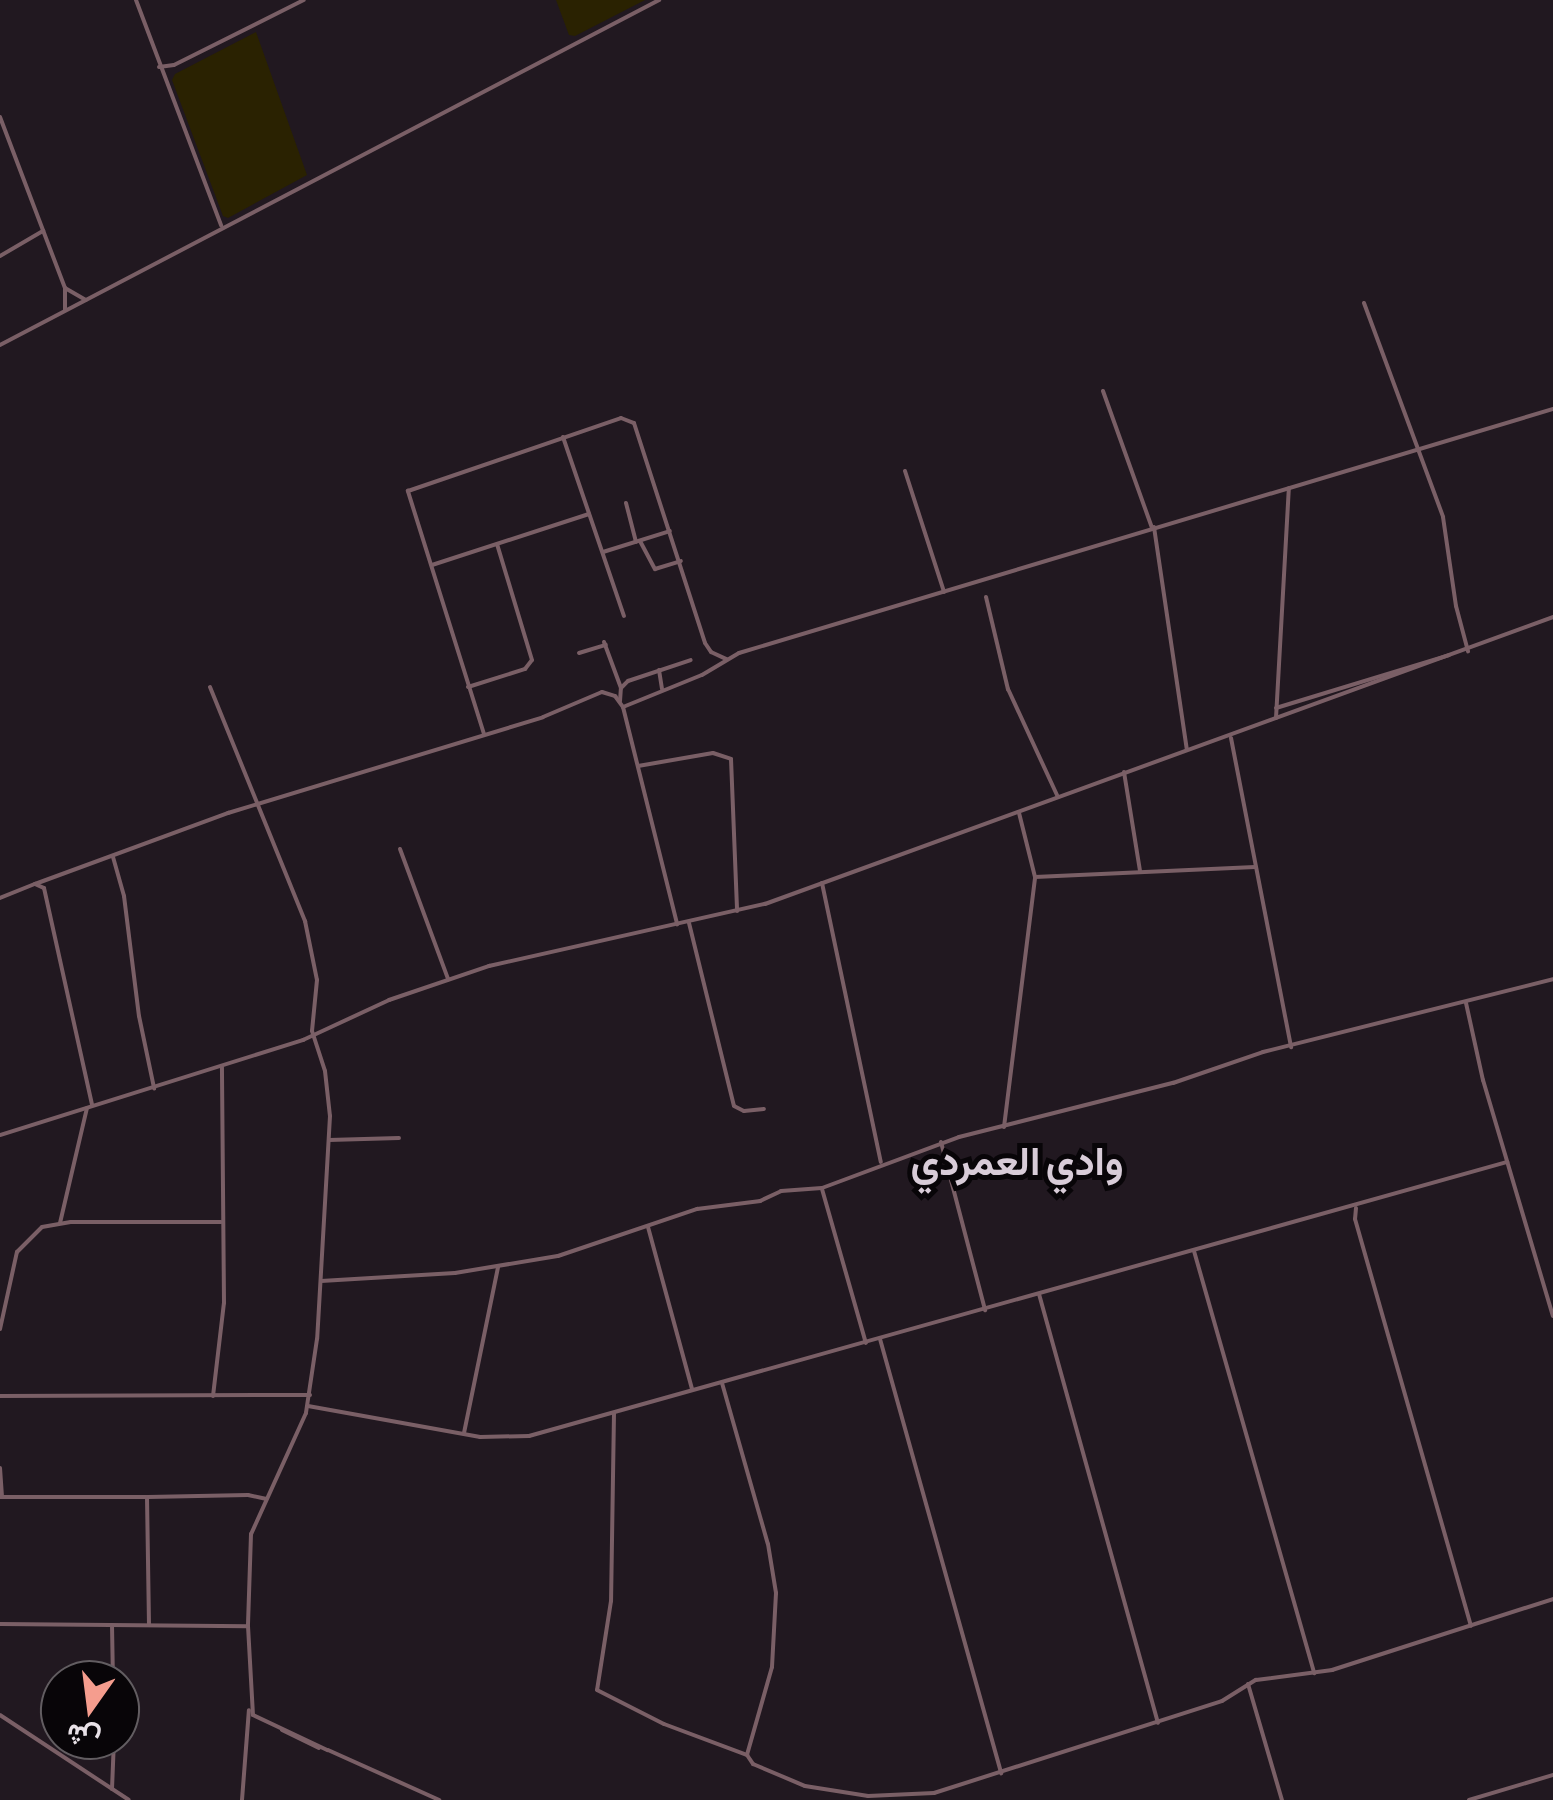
<!DOCTYPE html>
<html>
<head>
<meta charset="utf-8">
<style>
	body { margin:0 }
	#map { position:relative; width:1553px; height:1800px; overflow:hidden; background:#211820; font-family:"Asap Condensed",Vazirmatn,sans-serif }
	div>[style] { position:absolute }
	.sand>* { inset:0; background:#2a2201 }
	.minor>* { height:4px; margin:-2px; padding:0 2px; transform-origin:2px; border-radius:2px; background:#7a5f66 }
	span { translate:-50% -50%; white-space:nowrap; text-align:center; line-height:1.15; -webkit-text-stroke:10px #080508; paint-order:stroke }
	.district-label { font-size:40px; color:#d8ccd8; font-weight:700 }
	.north { position:absolute; left:40px; top:1660px; width:100px; height:100px; box-sizing:border-box; background:#080508; border:2px solid #625d61; border-radius:50%; rotate:194deg; font-size:28px; font-weight:700; line-height:40px; text-align:center; color:#e8e1e7 }
	.north::after { content:''; display:block; margin:auto; width:35px; height:45px; background:#f59d8e; clip-path:polygon(50% 0,100% 100%,50% 72%,0 100%) }
</style>
</head>
<body>
<div id="map">
	<div class="sand">
		<div style="clip-path:polygon(556px 0,645px 0,575px 36px,569px 35px)"></div>
		<div style="clip-path:polygon(256px 32px,307px 175px,228px 218px,223px 216px,172px 80px,175px 74px)"></div>
	</div>
	<div class="minor">
		<div style="left:136px;top:0;width:241px;rotate:69.3deg"></div>
		<div style="left:159px;top:67px;width:15px;rotate:-8deg"></div>
		<div style="left:174px;top:65px;width:145px;rotate:-26.6deg"></div>
		<div style="left:0;top:117px;width:183px;rotate:69.2deg"></div>
		<div style="left:65px;top:288px;width:22px;rotate:90deg"></div>
		<div style="left:0;top:256px;width:50px;rotate:-30.2deg"></div>
		<div style="left:65px;top:288px;width:24px;rotate:30deg"></div>
		<div style="left:1364px;top:303px;width:228px;rotate:69.7deg"></div>
		<div style="left:1443px;top:517px;width:90px;rotate:81.7deg"></div>
		<div style="left:1456px;top:606px;width:47px;rotate:75.1deg"></div>
		<div style="left:0;top:345px;width:744px;rotate:-27.63deg"></div>
		<div style="left:1103px;top:391px;width:145px;rotate:70.3deg"></div>
		<div style="left:563px;top:437px;width:189px;rotate:71.2deg"></div>
		<div style="left:905px;top:471px;width:127px;rotate:72.1deg"></div>
		<div style="left:626px;top:503px;width:40px;rotate:75.6deg"></div>
		<div style="left:1154px;top:527px;width:225px;rotate:81.6deg"></div>
		<div style="left:640px;top:541px;width:32px;rotate:62deg"></div>
		<div style="left:655px;top:569px;width:27px;rotate:-17deg"></div>
		<div style="left:603px;top:552px;width:70px;rotate:-17.4deg"></div>
		<div style="left:432px;top:565px;width:165px;rotate:-18deg"></div>
		<div style="left:986px;top:597px;width:95px;rotate:76.6deg"></div>
		<div style="left:1008px;top:689px;width:119px;rotate:65.2deg"></div>
		<div style="left:604px;top:642px;width:49px;rotate:69.7deg"></div>
		<div style="left:579px;top:653px;width:28px;rotate:-17deg"></div>
		<div style="left:659px;top:670px;width:19px;rotate:81deg"></div>
		<div style="left:210px;top:687px;width:253px;rotate:67.9deg"></div>
		<div style="left:305px;top:921px;width:60px;rotate:78.5deg"></div>
		<div style="left:317px;top:980px;width:51px;rotate:95.6deg"></div>
		<div style="left:312px;top:1031px;width:42px;rotate:72deg"></div>
		<div style="left:325px;top:1071px;width:45px;rotate:83.7deg"></div>
		<div style="left:330px;top:1116px;width:223px;rotate:93.3deg"></div>
		<div style="left:317px;top:1339px;width:75px;rotate:98.5deg"></div>
		<div style="left:306px;top:1413px;width:133px;rotate:114.4deg"></div>
		<div style="left:251px;top:1534px;width:92px;rotate:91.9deg"></div>
		<div style="left:248px;top:1626px;width:89px;rotate:86.8deg"></div>
		<div style="left:253px;top:1715px;width:82px;rotate:25.3deg"></div>
		<div style="left:468px;top:687px;width:60px;rotate:-17.5deg"></div>
		<div style="left:525px;top:669px;width:11px;rotate:-52deg"></div>
		<div style="left:532px;top:660px;width:121px;rotate:-106.8deg"></div>
		<div style="left:620px;top:701px;width:13px;rotate:-86deg"></div>
		<div style="left:621px;top:688px;width:10px;rotate:-45deg"></div>
		<div style="left:628px;top:681px;width:66px;rotate:-18.4deg"></div>
		<div style="left:623px;top:707px;width:85px;rotate:-22.1deg"></div>
		<div style="left:702px;top:675px;width:43px;rotate:-30.7deg"></div>
		<div style="left:739px;top:653px;width:850px;rotate:-16.69deg"></div>
		<div style="left:1276px;top:708px;width:181px;rotate:-17deg"></div>
		<div style="left:1276px;top:718px;width:230px;rotate:-86.8deg"></div>
		<div style="left:484px;top:734px;width:255px;rotate:-107.4deg"></div>
		<div style="left:408px;top:491px;width:225px;rotate:-18.9deg"></div>
		<div style="left:621px;top:418px;width:14px;rotate:21deg"></div>
		<div style="left:634px;top:423px;width:231px;rotate:72.1deg"></div>
		<div style="left:705px;top:643px;width:11px;rotate:56deg"></div>
		<div style="left:711px;top:652px;width:17px;rotate:25deg"></div>
		<div style="left:1231px;top:738px;width:315px;rotate:79deg"></div>
		<div style="left:638px;top:766px;width:76px;rotate:-9.8deg"></div>
		<div style="left:713px;top:753px;width:19px;rotate:18deg"></div>
		<div style="left:731px;top:759px;width:152px;rotate:87.7deg"></div>
		<div style="left:1124px;top:772px;width:100px;rotate:80.8deg"></div>
		<div style="left:400px;top:849px;width:139px;rotate:69.7deg"></div>
		<div style="left:113px;top:857px;width:41px;rotate:74.2deg"></div>
		<div style="left:124px;top:896px;width:121px;rotate:82.9deg"></div>
		<div style="left:139px;top:1016px;width:74px;rotate:78.2deg"></div>
		<div style="left:1035px;top:877px;width:220px;rotate:-2.6deg"></div>
		<div style="left:822px;top:883px;width:285px;rotate:78.1deg"></div>
		<div style="left:35px;top:884px;width:206px;rotate:-20.2deg"></div>
		<div style="left:228px;top:813px;width:329px;rotate:-16.9deg"></div>
		<div style="left:543px;top:717px;width:64px;rotate:-23deg"></div>
		<div style="left:602px;top:692px;width:14px;rotate:17deg"></div>
		<div style="left:615px;top:696px;width:14px;rotate:54deg"></div>
		<div style="left:623px;top:707px;width:224px;rotate:76deg"></div>
		<div style="left:0;top:898px;width:38px;rotate:-22deg"></div>
		<div style="left:35px;top:884px;width:10px;rotate:24deg"></div>
		<div style="left:44px;top:888px;width:222px;rotate:77.5deg"></div>
		<div style="left:689px;top:923px;width:188px;rotate:76.2deg"></div>
		<div style="left:734px;top:1106px;width:11px;rotate:27deg"></div>
		<div style="left:744px;top:1111px;width:20px;rotate:-6deg"></div>
		<div style="left:1466px;top:1003px;width:79px;rotate:77.6deg"></div>
		<div style="left:1483px;top:1080px;width:246px;rotate:73.5deg"></div>
		<div style="left:1004px;top:1127px;width:252px;rotate:-82.9deg"></div>
		<div style="left:1035px;top:877px;width:66px;rotate:-104deg"></div>
		<div style="left:0;top:1135px;width:318px;rotate:-17.4deg"></div>
		<div style="left:303px;top:1040px;width:95px;rotate:-24.9deg"></div>
		<div style="left:389px;top:1000px;width:106px;rotate:-18.8deg"></div>
		<div style="left:489px;top:966px;width:283px;rotate:-12.7deg"></div>
		<div style="left:765px;top:904px;width:839px;rotate:-20.01deg"></div>
		<div style="left:329px;top:1140px;width:70px;rotate:-1.6deg"></div>
		<div style="left:941px;top:1142px;width:174px;rotate:75.3deg"></div>
		<div style="left:822px;top:1189px;width:160px;rotate:74.1deg"></div>
		<div style="left:1356px;top:1208px;width:11px;rotate:95deg"></div>
		<div style="left:1355px;top:1219px;width:423px;rotate:74.1deg"></div>
		<div style="left:60px;top:1223px;width:118px;rotate:-76.8deg"></div>
		<div style="left:648px;top:1227px;width:168px;rotate:74.8deg"></div>
		<div style="left:1194px;top:1251px;width:439px;rotate:74.1deg"></div>
		<div style="left:321px;top:1281px;width:134px;rotate:-3.4deg"></div>
		<div style="left:455px;top:1273px;width:104px;rotate:-9.4deg"></div>
		<div style="left:558px;top:1256px;width:147px;rotate:-18.7deg"></div>
		<div style="left:697px;top:1209px;width:64px;rotate:-7.2deg"></div>
		<div style="left:760px;top:1201px;width:23px;rotate:-25deg"></div>
		<div style="left:781px;top:1191px;width:41px;rotate:-4.2deg"></div>
		<div style="left:822px;top:1188px;width:146px;rotate:-20.4deg"></div>
		<div style="left:959px;top:1137px;width:221px;rotate:-14.2deg"></div>
		<div style="left:1173px;top:1083px;width:95px;rotate:-19deg"></div>
		<div style="left:1263px;top:1052px;width:299px;rotate:-14.1deg"></div>
		<div style="left:1039px;top:1294px;width:445px;rotate:74.5deg"></div>
		<div style="left:0;top:1329px;width:79px;rotate:-77.6deg"></div>
		<div style="left:17px;top:1252px;width:35px;rotate:-45deg"></div>
		<div style="left:42px;top:1227px;width:29px;rotate:-10deg"></div>
		<div style="left:71px;top:1222px;width:150px"></div>
		<div style="left:880px;top:1339px;width:451px;rotate:74.4deg"></div>
		<div style="left:722px;top:1383px;width:167px;rotate:74.1deg"></div>
		<div style="left:768px;top:1544px;width:50px;rotate:80.7deg"></div>
		<div style="left:776px;top:1593px;width:74px;rotate:93.1deg"></div>
		<div style="left:772px;top:1667px;width:91px;rotate:105.9deg"></div>
		<div style="left:747px;top:1755px;width:11px;rotate:56deg"></div>
		<div style="left:753px;top:1764px;width:56px;rotate:22.9deg"></div>
		<div style="left:805px;top:1786px;width:64px;rotate:9deg"></div>
		<div style="left:868px;top:1796px;width:66px;rotate:-2.6deg"></div>
		<div style="left:934px;top:1793px;width:302px;rotate:-17.7deg"></div>
		<div style="left:1222px;top:1701px;width:40px;rotate:-32deg"></div>
		<div style="left:1256px;top:1680px;width:77px;rotate:-7.5deg"></div>
		<div style="left:1332px;top:1670px;width:232px;rotate:-17.8deg"></div>
		<div style="left:0;top:1396px;width:310px;rotate:-0.2deg"></div>
		<div style="left:213px;top:1396px;width:94px;rotate:-83.3deg"></div>
		<div style="left:224px;top:1303px;width:236px;rotate:-90.5deg"></div>
		<div style="left:308px;top:1406px;width:175px;rotate:10.2deg"></div>
		<div style="left:480px;top:1437px;width:49px;rotate:-1.2deg"></div>
		<div style="left:529px;top:1436px;width:1016px;rotate:-15.65deg"></div>
		<div style="left:614px;top:1413px;width:188px;rotate:90.9deg"></div>
		<div style="left:611px;top:1601px;width:90px;rotate:98.9deg"></div>
		<div style="left:597px;top:1690px;width:75px;rotate:26.9deg"></div>
		<div style="left:664px;top:1724px;width:89px;rotate:20.5deg"></div>
		<div style="left:464px;top:1433px;width:169px;rotate:-78.4deg"></div>
		<div style="left:0;top:1468px;width:29px;rotate:86deg"></div>
		<div style="left:0;top:1497px;width:147px"></div>
		<div style="left:147px;top:1497px;width:127px;rotate:89.1deg"></div>
		<div style="left:148px;top:1497px;width:100px;rotate:-1.1deg"></div>
		<div style="left:248px;top:1495px;width:19px;rotate:12deg"></div>
		<div style="left:0;top:1624px;width:248px;rotate:0.5deg"></div>
		<div style="left:112px;top:1625px;width:55px;rotate:89deg"></div>
		<div style="left:1248px;top:1684px;width:121px;rotate:73.7deg"></div>
		<div style="left:0;top:1715px;width:154px;rotate:33.4deg"></div>
		<div style="left:282px;top:1730px;width:41px;rotate:25.9deg"></div>
		<div style="left:328px;top:1750px;width:122px;rotate:24.2deg"></div>
		<div style="left:112px;top:1789px;width:49px;rotate:-87.7deg"></div>
		<div style="left:242px;top:1800px;width:90px;rotate:-85.6deg"></div>
		<div style="left:1469px;top:1800px;width:88px;rotate:-16.6deg"></div>
	</div>
	<div class="district-label">
		<span style="left:1017px;top:1161px">وادي العمردي</span>
	</div>
	<div class="north">ش</div>
</div>
</body>
</html>
